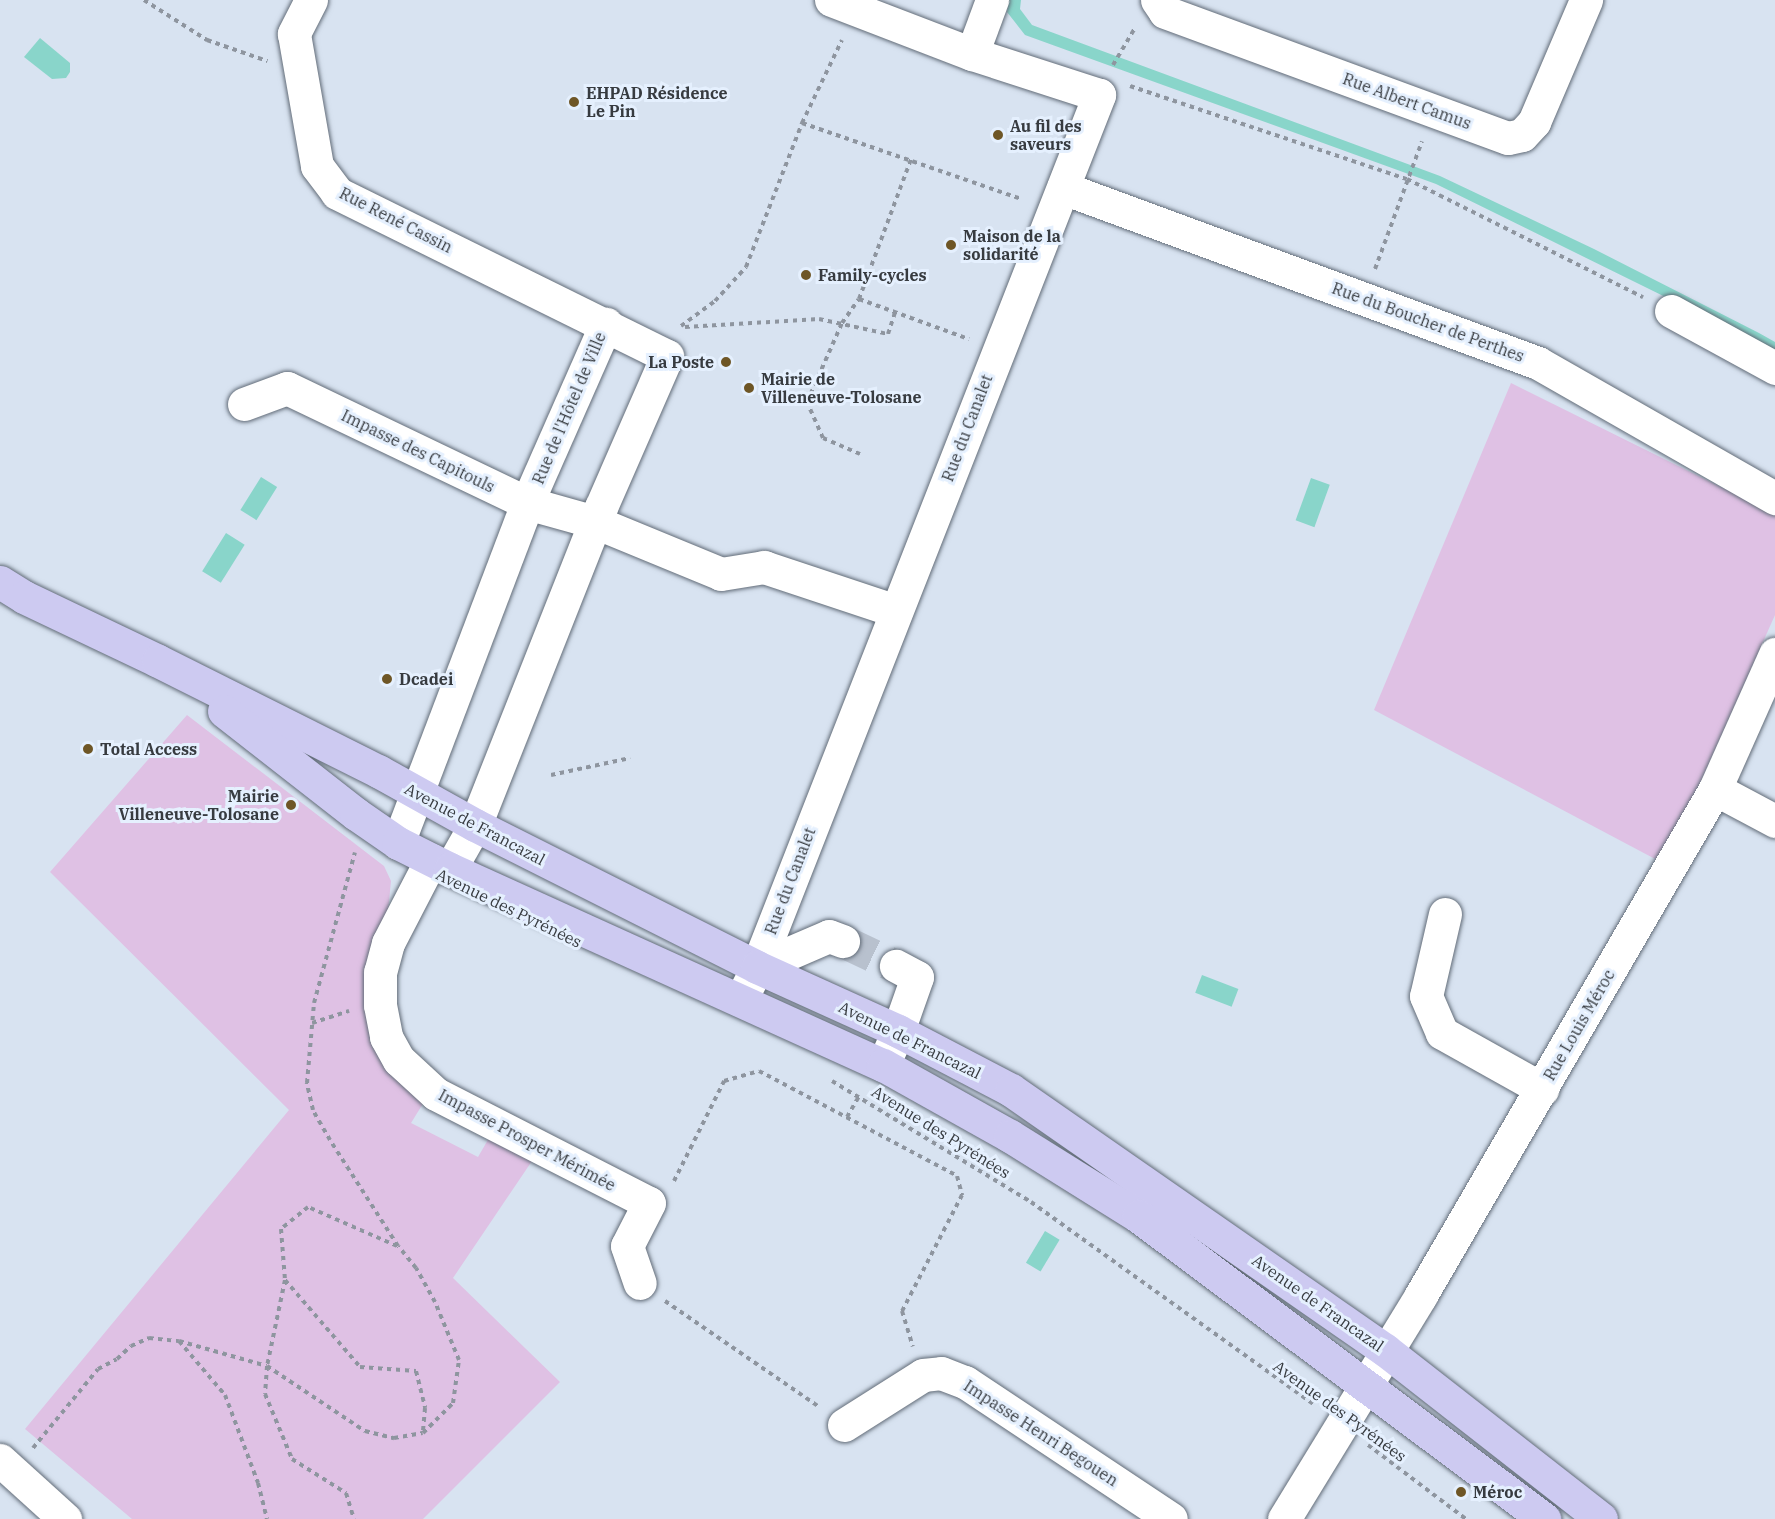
<!DOCTYPE html>
<html>
<head>
<meta charset="utf-8">
<style>
	body { margin:0 }
	#map { position:relative; width:1775px; height:1519px; overflow:hidden; background:#d8e3f1; font-family:"IBM Plex Serif",serif }
	div>[style] { position:absolute }
	.green>* { inset:0; background:#dfc1e4 }
	.water>* { inset:0; background:#89d5ca; transform-origin:0 0 }
	.minor-tunnel>* { height:33px; margin-top:-16.5px; transform-origin:0; background:repeating-linear-gradient(90deg,#b8c1ce 0 33px,transparent 0 49px) }
	.path>* { height:4px; margin-top:-2px; transform-origin:0; background:repeating-linear-gradient(90deg,#8e959f 0 4.5px,transparent 0 9px) }
	.roads { filter:drop-shadow(0 0 2px #626c78) drop-shadow(0 0 2px #626c78) }
	.minor>* { height:33px; margin:-16.5px; padding:0 16.5px; transform-origin:16.5px; border-radius:16.5px; background:#fff }
	.major>* { height:33px; margin:-16.5px; padding:0 16.5px; transform-origin:16.5px; border-radius:16.5px; background:#cdcaf1 }
	.dots>* { width:16px; height:16px; translate:-50% -50%; box-sizing:border-box; border:3px solid #e5f0fe; border-radius:50% }
	span { translate:-50% -50%; white-space:nowrap; text-align:center; line-height:1.15; -webkit-text-stroke:6px #e5f0fe; paint-order:stroke }
	.poi-label { font-size:16px; color:#373b40; font-weight:700 }
	.left { translate:0 -50%; text-align:left }
	.right { translate:-100% -50%; text-align:right }
	.street-label { font-size:16px; color:#373b40 }
</style>
</head>
<body>
<div id="map">
	<div class="green">
		<div style="clip-path:polygon(1511px 383px,1775px 514px,1775px 615px,1700px 783px,1657px 860px,1374px 710px)"></div>
		<div style="clip-path:polygon(187px 715px,384px 866px,391px 881px,388px 911px,366px 963px,424px 1102px,411px 1123px,478px 1157px,489px 1138px,532px 1161px,453px 1278px,560px 1382px,423px 1519px,132px 1519px,25px 1429px,289px 1110px,50px 872px)"></div>
	</div>
	<div class="water">
		<div style="clip-path:polygon(1009px 0,1021px 0,1020px 9px,1032px 25px,1440px 176px,1594px 249px,1759px 333px,1775px 342px,1775px 351px,1436px 184px,1025px 35px,1007px 12px)"></div>
		<div style="clip-path:polygon(40px 38px,70px 63px,70px 72px,66px 78px,52px 79px,24px 57px)"></div>
		<div style="left:261px;top:477px;width:19px;height:39px;rotate:32deg"></div>
		<div style="left:1311px;top:478px;width:20px;height:45px;rotate:20deg"></div>
		<div style="left:226px;top:533px;width:22px;height:45px;rotate:32deg"></div>
		<div style="left:1202px;top:975px;width:39px;height:19px;rotate:21deg"></div>
		<div style="left:1045px;top:1231px;width:17px;height:37px;rotate:31deg"></div>
	</div>
	<div class="minor-tunnel">
		<div style="left:843px;top:941px;width:59px;rotate:25.3deg"></div>
	</div>
	<div class="path">
		<div style="left:144px;top:0;width:75px;rotate:32.4deg"></div>
		<div style="left:207px;top:40px;width:64px;rotate:19.3deg"></div>
		<div style="left:1113px;top:65px;width:43px;rotate:-59.3deg"></div>
		<div style="left:1130px;top:86px;width:292px;rotate:18.6deg"></div>
		<div style="left:1407px;top:179px;width:264px;rotate:26.6deg"></div>
		<div style="left:802px;top:123px;width:233px;rotate:19.1deg"></div>
		<div style="left:1375px;top:269px;width:136px;rotate:-69.8deg"></div>
		<div style="left:859px;top:299px;width:117px;rotate:20deg"></div>
		<div style="left:681px;top:326px;width:42px;rotate:-36.3deg"></div>
		<div style="left:715px;top:301px;width:46px;rotate:-47.6deg"></div>
		<div style="left:746px;top:267px;width:155px;rotate:-68.7deg"></div>
		<div style="left:802px;top:123px;width:92px;rotate:-64.3deg"></div>
		<div style="left:685px;top:327px;width:134px;rotate:-3.4deg"></div>
		<div style="left:819px;top:319px;width:71px;rotate:12.3deg"></div>
		<div style="left:888px;top:334px;width:23px;rotate:-72deg"></div>
		<div style="left:860px;top:454px;width:40px;rotate:-156.6deg"></div>
		<div style="left:823px;top:438px;width:39px;rotate:-114deg"></div>
		<div style="left:807px;top:402px;width:86px;rotate:-66.1deg"></div>
		<div style="left:842px;top:323px;width:29px;rotate:-55deg"></div>
		<div style="left:859px;top:299px;width:149px;rotate:-69.6deg"></div>
		<div style="left:551px;top:775px;width:81px;rotate:-12.1deg"></div>
		<div style="left:312px;top:1023px;width:39px;rotate:-18deg"></div>
		<div style="left:832px;top:1081px;width:233px;rotate:31.3deg"></div>
		<div style="left:1031px;top:1202px;width:350px;rotate:35.6deg"></div>
		<div style="left:847px;top:1117px;width:24px;rotate:-60deg"></div>
		<div style="left:674px;top:1181px;width:112px;rotate:-63.4deg"></div>
		<div style="left:724px;top:1081px;width:36px;rotate:-16deg"></div>
		<div style="left:759px;top:1071px;width:224px;rotate:27.9deg"></div>
		<div style="left:957px;top:1176px;width:20px;rotate:75deg"></div>
		<div style="left:962px;top:1195px;width:131px;rotate:117.3deg"></div>
		<div style="left:902px;top:1311px;width:37px;rotate:73deg"></div>
		<div style="left:397px;top:1246px;width:97px;rotate:-156.3deg"></div>
		<div style="left:308px;top:1207px;width:35px;rotate:141deg"></div>
		<div style="left:281px;top:1229px;width:51px;rotate:85.5deg"></div>
		<div style="left:285px;top:1280px;width:115px;rotate:49.2deg"></div>
		<div style="left:360px;top:1367px;width:56px;rotate:4.1deg"></div>
		<div style="left:416px;top:1371px;width:38px;rotate:76deg"></div>
		<div style="left:425px;top:1408px;width:23px;rotate:95deg"></div>
		<div style="left:285px;top:1280px;width:88px;rotate:101.8deg"></div>
		<div style="left:267px;top:1366px;width:28px;rotate:94deg"></div>
		<div style="left:265px;top:1394px;width:70px;rotate:67.4deg"></div>
		<div style="left:292px;top:1459px;width:64px;rotate:32.2deg"></div>
		<div style="left:346px;top:1493px;width:27px;rotate:73deg"></div>
		<div style="left:665px;top:1301px;width:187px;rotate:34.5deg"></div>
		<div style="left:179px;top:1341px;width:71px;rotate:49.6deg"></div>
		<div style="left:225px;top:1395px;width:94px;rotate:69.4deg"></div>
		<div style="left:258px;top:1483px;width:37px;rotate:76deg"></div>
		<div style="left:1368px;top:1445px;width:123px;rotate:37.1deg"></div>
		<div style="left:33px;top:1448px;width:102px;rotate:-50.6deg"></div>
		<div style="left:98px;top:1369px;width:21px;rotate:-28deg"></div>
		<div style="left:117px;top:1359px;width:19px;rotate:-43deg"></div>
		<div style="left:131px;top:1346px;width:20px;rotate:-24deg"></div>
		<div style="left:149px;top:1338px;width:30px;rotate:6deg"></div>
		<div style="left:179px;top:1341px;width:91px;rotate:15.9deg"></div>
		<div style="left:267px;top:1366px;width:118px;rotate:33.6deg"></div>
		<div style="left:365px;top:1431px;width:30px;rotate:14deg"></div>
		<div style="left:394px;top:1438px;width:29px;rotate:-10deg"></div>
		<div style="left:423px;top:1433px;width:42px;rotate:-45deg"></div>
		<div style="left:453px;top:1403px;width:43px;rotate:-82.1deg"></div>
		<div style="left:459px;top:1360px;width:63px;rotate:-112.5deg"></div>
		<div style="left:435px;top:1302px;width:39px;rotate:-119deg"></div>
		<div style="left:416px;top:1268px;width:28px;rotate:-129deg"></div>
		<div style="left:398px;top:1246px;width:126px;rotate:-122.7deg"></div>
		<div style="left:330px;top:1140px;width:34px;rotate:-120deg"></div>
		<div style="left:313px;top:1110px;width:28px;rotate:-103deg"></div>
		<div style="left:307px;top:1083px;width:80px;rotate:-85deg"></div>
		<div style="left:314px;top:1003px;width:156px;rotate:-74.8deg"></div>
	</div>
	<div class="roads">
		<div class="minor">
			<div style="left:311px;top:0;width:38px;rotate:117deg"></div>
			<div style="left:294px;top:34px;width:134px;rotate:80.1deg"></div>
			<div style="left:317px;top:166px;width:34px;rotate:53deg"></div>
			<div style="left:337px;top:193px;width:368px;rotate:26.3deg"></div>
			<div style="left:667px;top:356px;width:165px;rotate:113.6deg"></div>
			<div style="left:601px;top:507px;width:342px;rotate:111.6deg"></div>
			<div style="left:475px;top:825px;width:51px;rotate:119.6deg"></div>
			<div style="left:1157px;top:0;width:14px;rotate:56deg"></div>
			<div style="left:1165px;top:12px;width:365px;rotate:20.2deg"></div>
			<div style="left:1508px;top:138px;width:14px;rotate:-12deg"></div>
			<div style="left:1522px;top:135px;width:18px;rotate:-47deg"></div>
			<div style="left:1534px;top:122px;width:133px;rotate:-66.9deg"></div>
			<div style="left:972px;top:54px;width:58px;rotate:-69.7deg"></div>
			<div style="left:1063px;top:188px;width:506px;rotate:20.22deg"></div>
			<div style="left:1538px;top:363px;width:273px;rotate:29.7deg"></div>
			<div style="left:1671px;top:311px;width:119px;rotate:28.7deg"></div>
			<div style="left:244px;top:404px;width:46px;rotate:-20.4deg"></div>
			<div style="left:287px;top:388px;width:266px;rotate:25.6deg"></div>
			<div style="left:527px;top:503px;width:71px;rotate:15.6deg"></div>
			<div style="left:595px;top:522px;width:136px;rotate:22.4deg"></div>
			<div style="left:721px;top:574px;width:44px;rotate:-9.2deg"></div>
			<div style="left:764px;top:567px;width:139px;rotate:18.4deg"></div>
			<div style="left:1715px;top:789px;width:68px;rotate:28.1deg"></div>
			<div style="left:398px;top:843px;width:364px;rotate:-69.2deg"></div>
			<div style="left:527px;top:503px;width:196px;rotate:-66.2deg"></div>
			<div style="left:431px;top:860px;width:93px;rotate:117.4deg"></div>
			<div style="left:388px;top:943px;width:30px;rotate:105deg"></div>
			<div style="left:380px;top:972px;width:33px;rotate:90deg"></div>
			<div style="left:380px;top:1005px;width:33px;rotate:79deg"></div>
			<div style="left:386px;top:1037px;width:26px;rotate:61deg"></div>
			<div style="left:399px;top:1060px;width:50px;rotate:42.6deg"></div>
			<div style="left:436px;top:1094px;width:239px;rotate:27.1deg"></div>
			<div style="left:649px;top:1203px;width:48px;rotate:117.1deg"></div>
			<div style="left:627px;top:1246px;width:39px;rotate:71deg"></div>
			<div style="left:1445px;top:914px;width:84px;rotate:103deg"></div>
			<div style="left:1426px;top:996px;width:40px;rotate:66.6deg"></div>
			<div style="left:1442px;top:1033px;width:115px;rotate:29.2deg"></div>
			<div style="left:757px;top:967px;width:78px;rotate:-23.3deg"></div>
			<div style="left:829px;top:936px;width:15px;rotate:20deg"></div>
			<div style="left:741px;top:999px;width:36px;rotate:-63deg"></div>
			<div style="left:757px;top:967px;width:937px;rotate:-68.58deg"></div>
			<div style="left:1099px;top:95px;width:133px;rotate:-162.1deg"></div>
			<div style="left:972px;top:54px;width:151px;rotate:-159deg"></div>
			<div style="left:883px;top:1065px;width:37px;rotate:-66deg"></div>
			<div style="left:898px;top:1031px;width:57px;rotate:-70.6deg"></div>
			<div style="left:917px;top:977px;width:24px;rotate:-152deg"></div>
			<div style="left:844px;top:1425px;width:93px;rotate:-32.3deg"></div>
			<div style="left:923px;top:1375px;width:18px;rotate:-6deg"></div>
			<div style="left:941px;top:1373px;width:26px;rotate:21deg"></div>
			<div style="left:965px;top:1382px;width:247px;rotate:33.6deg"></div>
			<div style="left:0;top:1460px;width:88px;rotate:42.2deg"></div>
			<div style="left:1284px;top:1519px;width:263px;rotate:-58.5deg"></div>
			<div style="left:1421px;top:1295px;width:585px;rotate:-59.84deg"></div>
			<div style="left:1715px;top:789px;width:148px;rotate:-66deg"></div>
		</div>
		<div class="major">
			<div style="left:0;top:582px;width:28px;rotate:32deg"></div>
			<div style="left:24px;top:597px;width:148px;rotate:25.5deg"></div>
			<div style="left:158px;top:661px;width:246px;rotate:26.6deg"></div>
			<div style="left:378px;top:771px;width:111px;rotate:29.1deg"></div>
			<div style="left:475px;top:825px;width:316px;rotate:26.7deg"></div>
			<div style="left:757px;top:967px;width:155px;rotate:24.4deg"></div>
			<div style="left:898px;top:1031px;width:127px;rotate:27.6deg"></div>
			<div style="left:1011px;top:1090px;width:455px;rotate:34.8deg"></div>
			<div style="left:1385px;top:1350px;width:274px;rotate:38deg"></div>
			<div style="left:224px;top:711px;width:167px;rotate:38deg"></div>
			<div style="left:356px;top:814px;width:51px;rotate:34.6deg"></div>
			<div style="left:398px;top:843px;width:58px;rotate:26.6deg"></div>
			<div style="left:450px;top:869px;width:475px;rotate:24.4deg"></div>
			<div style="left:883px;top:1065px;width:145px;rotate:29.2deg"></div>
			<div style="left:1010px;top:1136px;width:151px;rotate:32deg"></div>
			<div style="left:1138px;top:1216px;width:507px;rotate:36.73deg"></div>
		</div>
	</div>
	<div class="dots">
		<div style="left:574px;top:102px;background:#6e5626"></div>
		<div style="left:998px;top:135px;background:#6e5626"></div>
		<div style="left:951px;top:245px;background:#6e5626"></div>
		<div style="left:806px;top:275px;background:#6e5626"></div>
		<div style="left:726px;top:362px;background:#6e5626"></div>
		<div style="left:749px;top:388px;background:#6e5626"></div>
		<div style="left:387px;top:679px;background:#6e5626"></div>
		<div style="left:88px;top:749px;background:#6e5626"></div>
		<div style="left:291px;top:805px;background:#6e5626"></div>
		<div style="left:1461px;top:1492px;background:#6e5626"></div>
	</div>
	<div class="poi-label">
		<span class="left" style="left:586px;top:102px">EHPAD Résidence<br>Le Pin</span>
		<span class="left" style="left:1010px;top:135px">Au fil des<br>saveurs</span>
		<span class="left" style="left:963px;top:245px">Maison de la<br>solidarité</span>
		<span class="left" style="left:818px;top:275px">Family-cycles</span>
		<span class="right" style="left:714px;top:362px">La Poste</span>
		<span class="left" style="left:761px;top:388px">Mairie de<br>Villeneuve-Tolosane</span>
		<span class="left" style="left:399px;top:679px">Dcadei</span>
		<span class="left" style="left:100px;top:749px">Total Access</span>
		<span class="right" style="left:279px;top:805px">Mairie<br>Villeneuve-Tolosane</span>
		<span class="left" style="left:1473px;top:1492px">Méroc</span>
	</div>
	<div class="street-label">
		<span style="left:1407px;top:101px;rotate:20deg">Rue Albert Camus</span>
		<span style="left:396px;top:220px;rotate:27deg">Rue René Cassin</span>
		<span style="left:1428px;top:322px;rotate:20deg">Rue du Boucher de Perthes</span>
		<span style="left:569px;top:408px;rotate:-67deg">Rue de l'Hôtel de Ville</span>
		<span style="left:967px;top:428px;rotate:-69deg">Rue du Canalet</span>
		<span style="left:418px;top:451px;rotate:26deg">Impasse des Capitouls</span>
		<span style="left:475px;top:824px;rotate:28deg">Avenue de Francazal</span>
		<span style="left:790px;top:881px;rotate:-69deg">Rue du Canalet</span>
		<span style="left:509px;top:908px;rotate:26deg">Avenue des Pyrénées</span>
		<span style="left:1579px;top:1025px;rotate:-60deg">Rue Louis Méroc</span>
		<span style="left:910px;top:1040px;rotate:26deg">Avenue de Francazal</span>
		<span style="left:941px;top:1132px;rotate:32deg">Avenue des Pyrénées</span>
		<span style="left:527px;top:1140px;rotate:28deg">Impasse Prosper Mérimée</span>
		<span style="left:1318px;top:1303px;rotate:35deg">Avenue de Francazal</span>
		<span style="left:1340px;top:1411px;rotate:36deg">Avenue des Pyrénées</span>
		<span style="left:1041px;top:1433px;rotate:33deg">Impasse Henri Begouen</span>
	</div>
</div>
</body>
</html>
